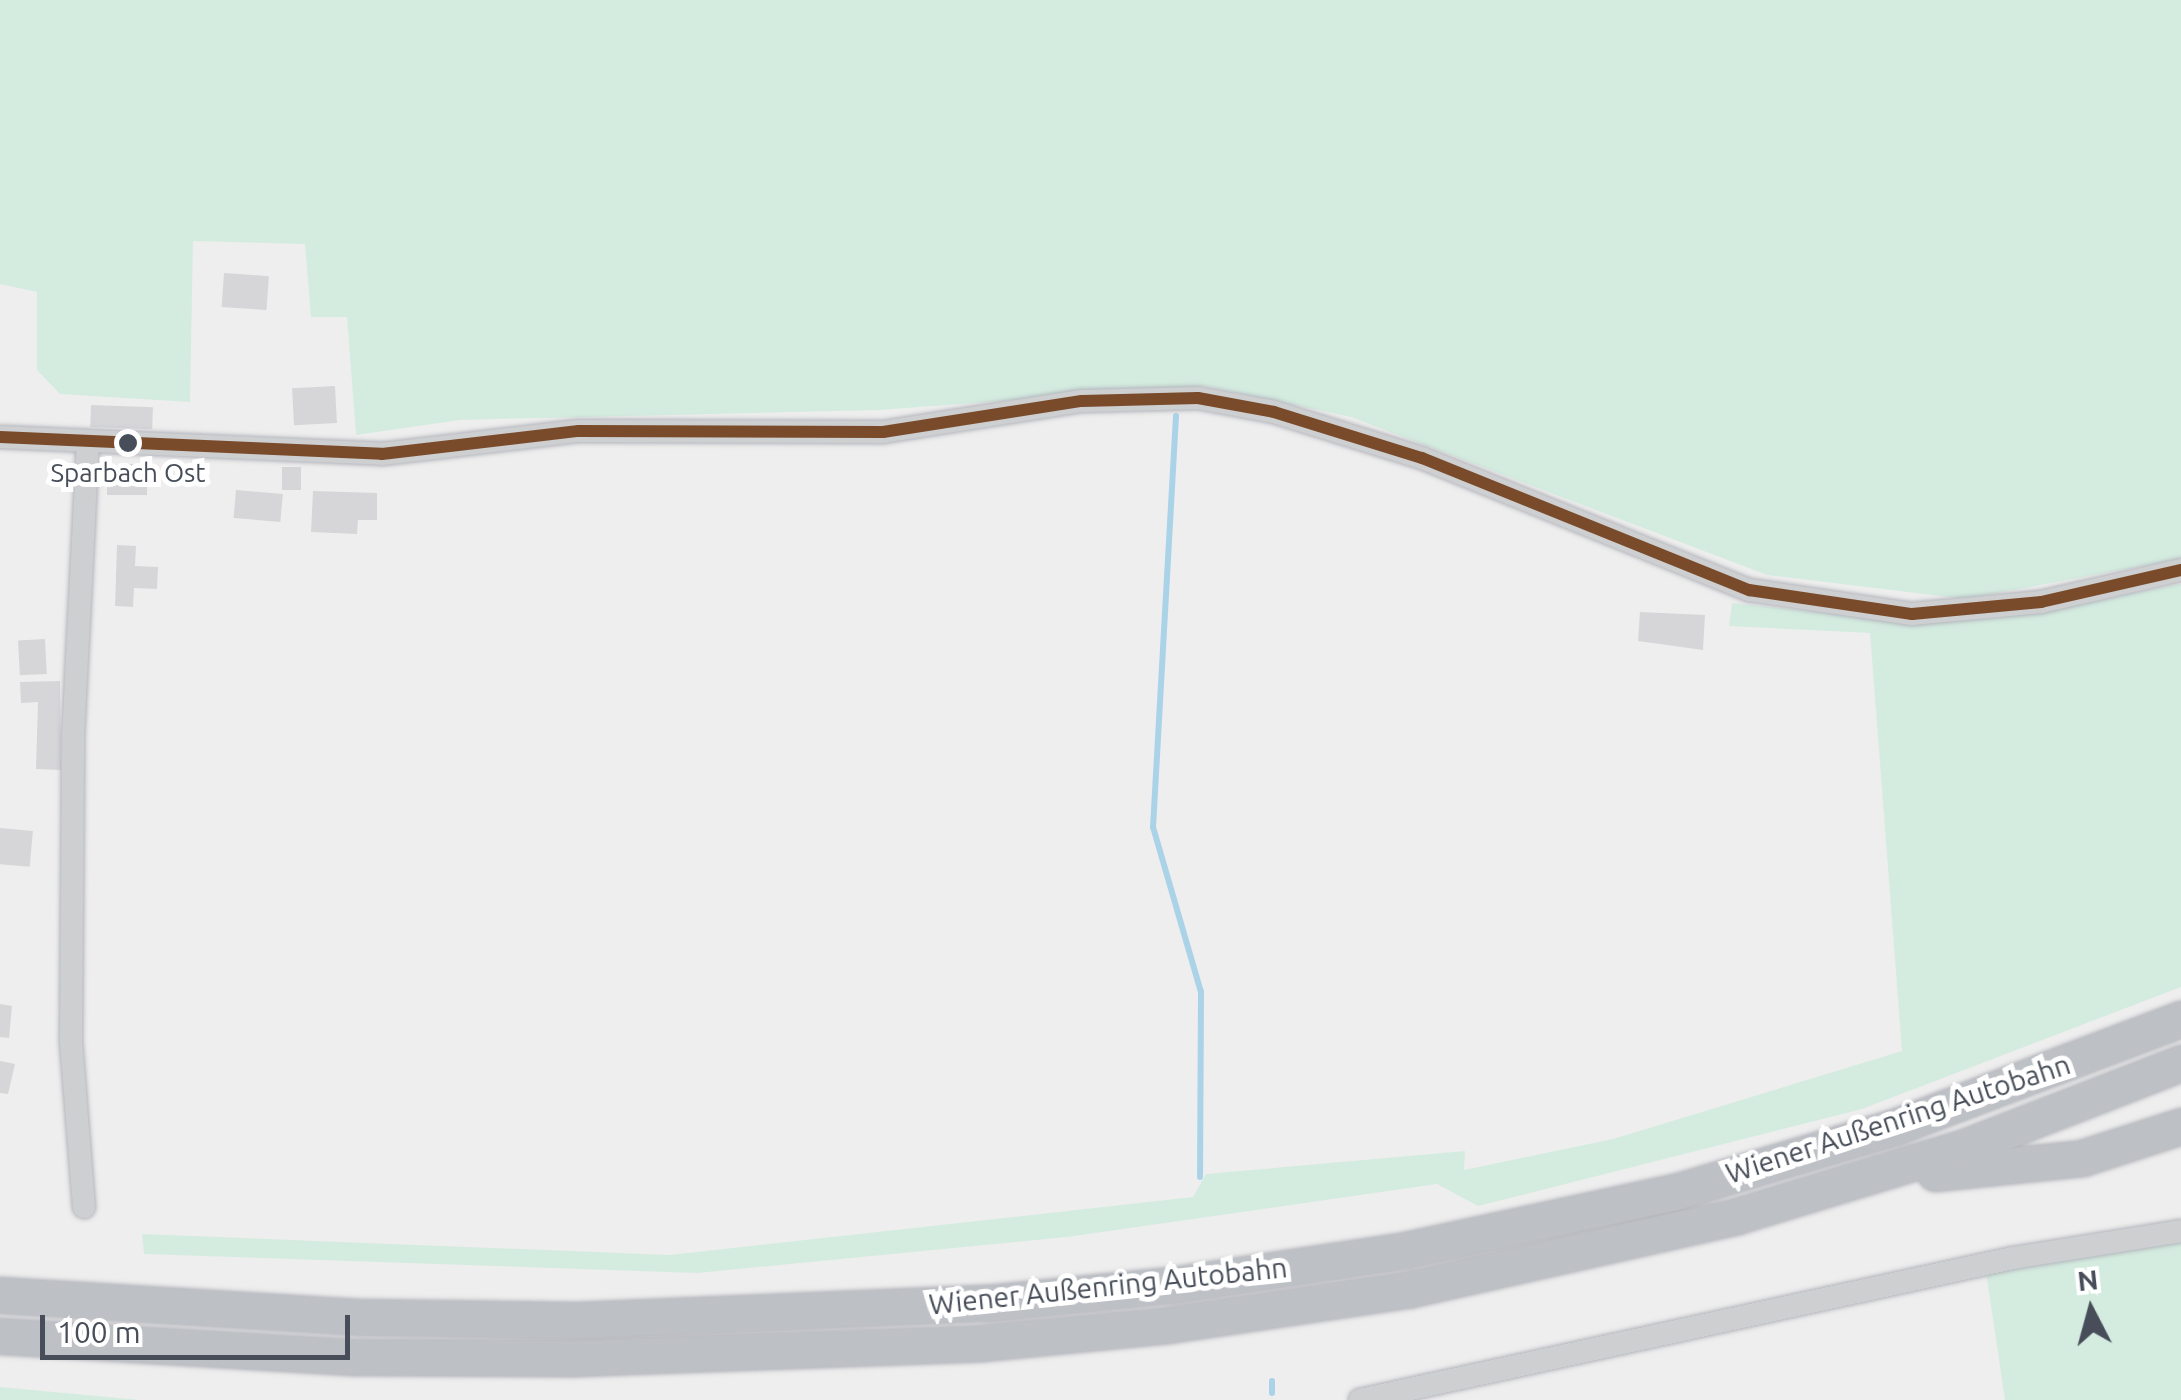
<!DOCTYPE html>
<html>
<head>
<meta charset="utf-8">
<style>
	body { margin:0 }
	#map { position:relative; width:2181px; height:1400px; overflow:hidden; background:#efeeee; font-family:Ubuntu,sans-serif }
	div>[style] { position:absolute }
	.green>* { inset:0; background:#d4ece0 }
	.stream>* { height:6px; margin:-3px; padding:0 3px; transform-origin:3px; border-radius:3px; background:#aad3e8 }
	.building>* { inset:0; background:#d6d6d9; transform-origin:0 0 }
	.roads { filter:drop-shadow(0 0 2px #b4b6bd) drop-shadow(0 0 2px #b4b6bd) }
	.minor>* { height:22px; margin:-11px; padding:0 11px; transform-origin:11px; border-radius:11px; background:#cdcfd1 }
	.highway>* { height:35px; margin:-17.5px; padding:0 17.5px; transform-origin:17.5px; border-radius:17.5px; background:#bdc0c5 }
	.bus-1>* { height:12px; margin:-6px; padding:0 6px; transform-origin:6px; border-radius:6px; background:#7a4b2a }
	.dots>* { width:28px; height:28px; translate:-50% -50%; box-sizing:border-box; border:5px solid #fff; border-radius:50% }
	span { translate:-50% -50%; white-space:nowrap; text-align:center; line-height:1.15; -webkit-text-stroke:10px #fff; paint-order:stroke }
	.bus-label { font-size:26px; color:#474e59 }
	.street-label { font-size:28px; color:#474e59 }
	.north { position:absolute; left:2041px; top:1260px; width:100px; height:100px; -webkit-text-stroke:8px #fff; paint-order:stroke; rotate:354deg; font-size:28px; font-weight:700; line-height:40px; text-align:center; color:#474e59 }
	.north::after { content:''; display:block; margin:auto; width:35px; height:45px; background:#474e59; clip-path:polygon(50% 0,100% 100%,50% 72%,0 100%) }
	.scale { position:absolute; left:40px; top:1315px; width:310px; height:45px; box-sizing:border-box; border:5px solid #474e59; border-top:0; padding-left:12px; font-size:30px; line-height:35px; white-space:nowrap; color:#474e59; -webkit-text-stroke:8px #fff; paint-order:stroke }
</style>
</head>
<body>
<div id="map">
	<div class="green">
		<div style="clip-path:polygon(0 0,2181px 0,2181px 559px,1965px 599px,1767px 575px,1351px 417px,1205px 386px,880px 410px,460px 420px,356px 435px,347px 317px,311px 317px,305px 244px,193px 241px,190px 402px,60px 394px,37px 370px,37px 292px,0 284px)"></div>
		<div style="clip-path:polygon(2181px 584px,2181px 987px,1862px 1109px,1478px 1206px,1437px 1184px,1067px 1237px,697px 1273px,144px 1254px,142px 1234px,670px 1255px,1193px 1197px,1206px 1174px,1465px 1151px,1464px 1170px,1613px 1139px,1902px 1051px,1870px 633px,1729px 626px,1732px 603px,1913px 622px,1997px 618px)"></div>
		<div style="clip-path:polygon(2181px 1239px,2181px 1400px,2005px 1400px,1986px 1272px)"></div>
		<div style="clip-path:polygon(0 1387px,140px 1400px,0 1400px)"></div>
	</div>
	<div class="stream">
		<div style="left:1176px;top:416px;width:412px;rotate:93.2deg"></div>
		<div style="left:1153px;top:827px;width:172px;rotate:73.8deg"></div>
		<div style="left:1201px;top:992px;width:185px;rotate:90.3deg"></div>
		<div style="left:1272px;top:1381px;width:12px;rotate:90deg"></div>
	</div>
	<div class="building">
		<div style="left:224px;top:273px;width:45px;height:34px;rotate:4deg"></div>
		<div style="left:335px;top:386px;width:37px;height:43px;rotate:87deg"></div>
		<div style="left:91px;top:405px;width:62px;height:22px;rotate:2deg"></div>
		<div style="left:107px;top:464px;width:40px;height:31px"></div>
		<div style="left:282px;top:467px;width:19px;height:23px"></div>
		<div style="left:236px;top:490px;width:47px;height:28px;rotate:5deg"></div>
		<div style="clip-path:polygon(313px 491px,377px 493px,377px 520px,358px 520px,357px 534px,311px 532px)"></div>
		<div style="clip-path:polygon(117px 545px,136px 546px,135px 566px,158px 567px,157px 589px,134px 588px,133px 607px,115px 606px)"></div>
		<div style="clip-path:polygon(1640px 612px,1705px 615px,1703px 650px,1638px 641px)"></div>
		<div style="left:45px;top:639px;width:35px;height:27px;rotate:87deg"></div>
		<div style="clip-path:polygon(60px 681px,61px 770px,36px 769px,38px 702px,21px 703px,20px 682px)"></div>
		<div style="left:0;top:828px;width:33px;height:36px;rotate:5deg"></div>
		<div style="clip-path:polygon(0 1004px,12px 1006px,9px 1038px,0 1037px)"></div>
		<div style="clip-path:polygon(0 1061px,15px 1064px,8px 1094px,0 1093px)"></div>
	</div>
	<div class="roads">
		<div class="minor">
			<div style="left:0;top:437px;width:382px;rotate:2.5deg"></div>
			<div style="left:382px;top:454px;width:198px;rotate:-6.7deg"></div>
			<div style="left:579px;top:431px;width:304px;rotate:0.2deg"></div>
			<div style="left:883px;top:432px;width:201px;rotate:-8.9deg"></div>
			<div style="left:1082px;top:401px;width:116px;rotate:-1.5deg"></div>
			<div style="left:1198px;top:398px;width:77px;rotate:10.4deg"></div>
			<div style="left:1274px;top:412px;width:155px;rotate:17.3deg"></div>
			<div style="left:1422px;top:458px;width:353px;rotate:22deg"></div>
			<div style="left:1749px;top:590px;width:165px;rotate:8.4deg"></div>
			<div style="left:1912px;top:614px;width:130px;rotate:-5.3deg"></div>
			<div style="left:2041px;top:602px;width:144px;rotate:-12.9deg"></div>
			<div style="left:84px;top:1207px;width:167px;rotate:-94.5deg"></div>
			<div style="left:71px;top:1041px;width:304px;rotate:-89.6deg"></div>
			<div style="left:73px;top:737px;width:294px;rotate:-87.1deg"></div>
			<div style="left:1360px;top:1400px;width:668px;rotate:-12.27deg"></div>
			<div style="left:2013px;top:1258px;width:170px;rotate:-9.1deg"></div>
		</div>
		<div class="highway">
			<div style="left:1935px;top:1173px;width:148px;rotate:-5.8deg"></div>
			<div style="left:2082px;top:1158px;width:104px;rotate:-17.9deg"></div>
			<div style="left:0;top:1295px;width:363px;rotate:3.5deg"></div>
			<div style="left:362px;top:1317px;width:214px;rotate:0.8deg"></div>
			<div style="left:576px;top:1320px;width:412px;rotate:-2.4deg"></div>
			<div style="left:988px;top:1303px;width:185px;rotate:-5.6deg"></div>
			<div style="left:1172px;top:1285px;width:237px;rotate:-8.5deg"></div>
			<div style="left:1406px;top:1250px;width:275px;rotate:-12.2deg"></div>
			<div style="left:1675px;top:1192px;width:229px;rotate:-16.5deg"></div>
			<div style="left:1895px;top:1127px;width:306px;rotate:-20.7deg"></div>
			<div style="left:0;top:1336px;width:357px;rotate:3.4deg"></div>
			<div style="left:356px;top:1357px;width:221px;rotate:0.3deg"></div>
			<div style="left:577px;top:1358px;width:405px;rotate:-2.1deg"></div>
			<div style="left:982px;top:1343px;width:187px;rotate:-5.5deg"></div>
			<div style="left:1168px;top:1325px;width:246px;rotate:-8.4deg"></div>
			<div style="left:1411px;top:1289px;width:334px;rotate:-12.6deg"></div>
			<div style="left:1737px;top:1216px;width:240px;rotate:-16.9deg"></div>
			<div style="left:1967px;top:1146px;width:230px;rotate:-21.2deg"></div>
		</div>
	</div>
	<div class="bus-1">
		<div style="left:0;top:437px;width:382px;rotate:2.5deg"></div>
		<div style="left:382px;top:454px;width:198px;rotate:-6.7deg"></div>
		<div style="left:579px;top:431px;width:304px;rotate:0.2deg"></div>
		<div style="left:883px;top:432px;width:201px;rotate:-8.9deg"></div>
		<div style="left:1082px;top:401px;width:116px;rotate:-1.5deg"></div>
		<div style="left:1198px;top:398px;width:77px;rotate:10.4deg"></div>
		<div style="left:1274px;top:412px;width:155px;rotate:17.3deg"></div>
		<div style="left:1422px;top:458px;width:353px;rotate:22deg"></div>
		<div style="left:1749px;top:590px;width:165px;rotate:8.4deg"></div>
		<div style="left:1912px;top:614px;width:130px;rotate:-5.3deg"></div>
		<div style="left:2041px;top:602px;width:144px;rotate:-12.9deg"></div>
	</div>
	<div class="dots">
		<div style="left:128px;top:443px;background:#474e59"></div>
	</div>
	<div class="bus-label">
		<span style="left:128px;top:473px">Sparbach Ost</span>
	</div>
	<div class="street-label">
		<span style="left:1898px;top:1119px;rotate:-18deg">Wiener Außenring Autobahn</span>
		<span style="left:1108px;top:1286px;rotate:-6deg">Wiener Außenring Autobahn</span>
	</div>
	<div class="north">N</div>
	<div class="scale">100 m</div>
</div>
</body>
</html>
